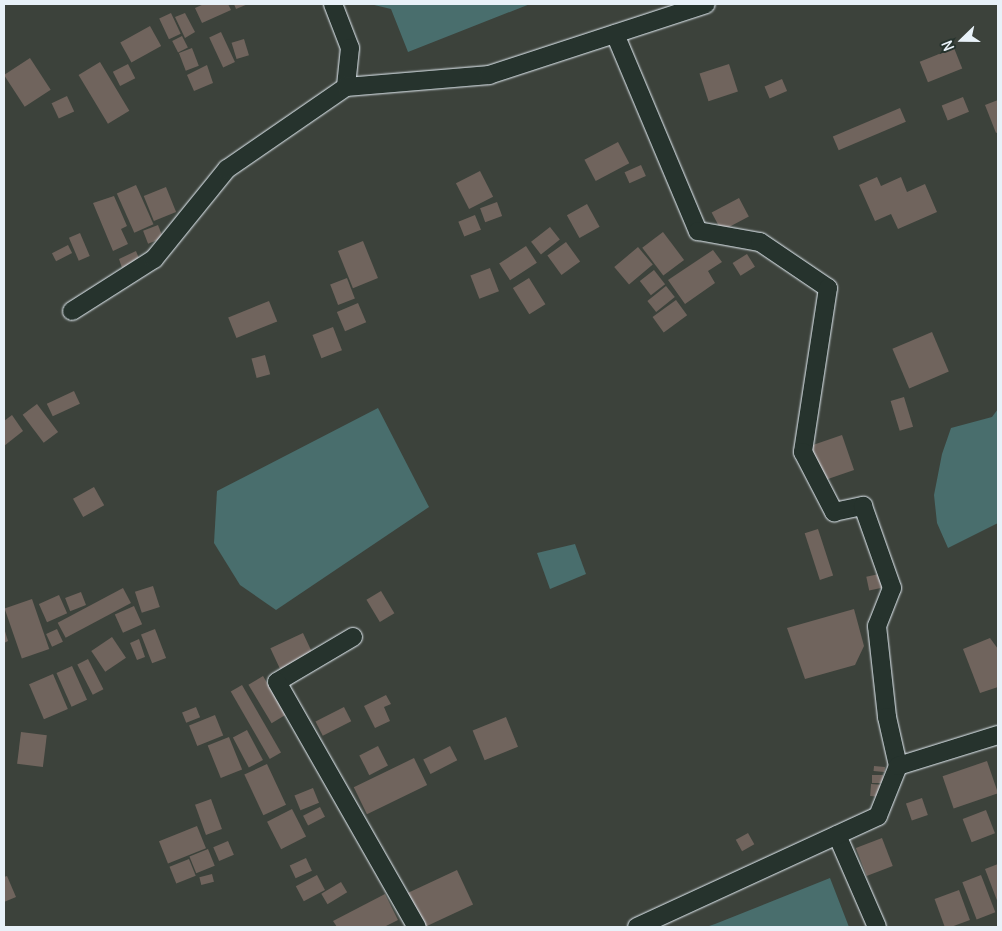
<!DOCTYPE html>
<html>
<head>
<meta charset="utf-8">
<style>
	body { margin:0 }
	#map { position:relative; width:1002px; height:931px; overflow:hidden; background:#3c423b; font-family:Delius,sans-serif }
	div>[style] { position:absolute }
	.water>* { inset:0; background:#496e6d }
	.building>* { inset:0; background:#70645d; transform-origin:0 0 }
	.roads { filter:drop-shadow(0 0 1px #e8f1f8) drop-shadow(0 0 1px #e8f1f8) }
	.minor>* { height:18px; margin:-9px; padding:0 9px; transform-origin:9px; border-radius:9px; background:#26332d }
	span { translate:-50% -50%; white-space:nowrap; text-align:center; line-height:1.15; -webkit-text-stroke:4.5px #26332d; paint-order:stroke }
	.frame { position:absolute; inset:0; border:5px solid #e8f1f8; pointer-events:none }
	.north { position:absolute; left:937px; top:15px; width:50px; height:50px; -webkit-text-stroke:4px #26332d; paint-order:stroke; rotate:248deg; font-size:14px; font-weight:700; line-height:20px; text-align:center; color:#e8f1f8 }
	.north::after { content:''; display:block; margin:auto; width:18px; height:22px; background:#e8f1f8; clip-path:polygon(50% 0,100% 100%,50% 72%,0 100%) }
</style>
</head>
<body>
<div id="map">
	<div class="water">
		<div style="clip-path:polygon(370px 4px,530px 4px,408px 52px,391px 9px)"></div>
		<div style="clip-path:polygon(378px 408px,429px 507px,276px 610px,240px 585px,214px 543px,217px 491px)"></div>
		<div style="clip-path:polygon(998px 409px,998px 523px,948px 548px,937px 523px,934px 495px,942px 454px,951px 428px,992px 417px)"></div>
		<div style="clip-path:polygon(575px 544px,586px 574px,550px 589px,537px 553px)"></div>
		<div style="clip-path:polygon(830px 878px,849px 927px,706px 927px,715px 924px)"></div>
	</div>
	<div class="building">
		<div style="clip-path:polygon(204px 4px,228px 4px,231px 10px,202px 23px,195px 8px)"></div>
		<div style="clip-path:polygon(234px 4px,248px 4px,236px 9px)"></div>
		<div style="left:171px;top:13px;width:23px;height:13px;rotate:65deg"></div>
		<div style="clip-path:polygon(185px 13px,195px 32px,185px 38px,175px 17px)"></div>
		<div style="left:150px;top:26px;width:23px;height:34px;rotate:61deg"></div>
		<div style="left:221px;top:32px;width:33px;height:13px;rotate:65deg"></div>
		<div style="left:182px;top:36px;width:13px;height:11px;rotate:63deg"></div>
		<div style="left:244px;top:39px;width:17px;height:13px;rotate:73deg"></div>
		<div style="left:192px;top:48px;width:19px;height:14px;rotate:69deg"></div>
		<div style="left:954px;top:48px;width:22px;height:37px;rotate:68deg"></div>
		<div style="left:30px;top:58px;width:38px;height:31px;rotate:57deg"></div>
		<div style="left:100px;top:62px;width:57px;height:25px;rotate:59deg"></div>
		<div style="left:128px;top:64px;width:16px;height:17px;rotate:63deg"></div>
		<div style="left:729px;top:64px;width:29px;height:31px;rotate:72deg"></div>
		<div style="clip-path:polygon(207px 65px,213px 83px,194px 91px,187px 75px)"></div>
		<div style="left:782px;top:79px;width:13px;height:19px;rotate:67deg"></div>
		<div style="left:67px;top:96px;width:17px;height:17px;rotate:65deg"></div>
		<div style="left:963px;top:97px;width:16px;height:23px;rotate:68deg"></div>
		<div style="clip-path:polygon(998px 100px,998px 132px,996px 133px,985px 105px)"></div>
		<div style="left:900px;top:108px;width:15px;height:73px;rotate:67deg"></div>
		<div style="left:618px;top:142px;width:24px;height:38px;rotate:62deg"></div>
		<div style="left:641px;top:165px;width:12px;height:18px;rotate:66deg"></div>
		<div style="left:480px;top:171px;width:29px;height:27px;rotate:63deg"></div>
		<div style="clip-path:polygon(877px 177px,881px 186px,901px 177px,907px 192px,925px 184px,937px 212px,898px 229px,891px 214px,875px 221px,859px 185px)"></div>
		<div style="left:136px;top:185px;width:43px;height:21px;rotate:66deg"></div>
		<div style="left:166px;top:187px;width:27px;height:24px;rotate:68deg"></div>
		<div style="clip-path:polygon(114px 196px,127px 226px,121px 229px,128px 244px,113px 251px,93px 203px)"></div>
		<div style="left:739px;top:198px;width:21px;height:31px;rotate:62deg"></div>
		<div style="left:497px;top:202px;width:15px;height:18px;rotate:70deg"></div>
		<div style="left:587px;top:204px;width:26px;height:23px;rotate:61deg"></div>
		<div style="left:475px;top:215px;width:16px;height:18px;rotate:68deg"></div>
		<div style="left:158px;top:225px;width:14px;height:16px;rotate:69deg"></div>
		<div style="left:550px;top:227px;width:16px;height:24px;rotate:52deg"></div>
		<div style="left:663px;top:232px;width:35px;height:26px;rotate:53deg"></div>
		<div style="left:80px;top:233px;width:25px;height:12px;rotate:67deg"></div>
		<div style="left:363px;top:241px;width:40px;height:27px;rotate:68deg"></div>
		<div style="left:566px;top:242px;width:24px;height:23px;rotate:54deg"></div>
		<div style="left:68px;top:245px;width:9px;height:18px;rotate:63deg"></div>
		<div style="left:526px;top:246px;width:20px;height:32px;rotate:57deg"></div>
		<div style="left:638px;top:247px;width:23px;height:31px;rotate:50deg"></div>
		<div style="clip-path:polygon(713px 250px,722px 262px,708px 271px,715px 283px,685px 304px,668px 280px)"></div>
		<div style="clip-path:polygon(136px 251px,140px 261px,122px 268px,119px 259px)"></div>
		<div style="left:747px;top:254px;width:15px;height:17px;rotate:58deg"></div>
		<div style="left:490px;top:268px;width:25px;height:21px;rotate:69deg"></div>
		<div style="left:654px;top:270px;width:18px;height:18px;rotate:52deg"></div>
		<div style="left:347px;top:278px;width:22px;height:18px;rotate:69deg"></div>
		<div style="left:529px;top:278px;width:31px;height:19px;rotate:58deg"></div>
		<div style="left:666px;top:286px;width:14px;height:24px;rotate:51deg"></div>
		<div style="left:676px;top:300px;width:19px;height:29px;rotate:54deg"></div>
		<div style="left:269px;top:301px;width:22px;height:44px;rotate:68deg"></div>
		<div style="left:358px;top:303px;width:21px;height:23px;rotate:67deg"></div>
		<div style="left:333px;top:327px;width:25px;height:22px;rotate:69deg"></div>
		<div style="left:932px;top:332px;width:43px;height:43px;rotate:67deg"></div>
		<div style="left:265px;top:355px;width:20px;height:14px;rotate:75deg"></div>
		<div style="left:74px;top:391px;width:14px;height:30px;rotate:65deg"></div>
		<div style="left:904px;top:397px;width:31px;height:14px;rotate:73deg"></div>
		<div style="left:37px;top:404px;width:35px;height:18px;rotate:53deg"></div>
		<div style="clip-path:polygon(12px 415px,23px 431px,4px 446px,4px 421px)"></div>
		<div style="left:842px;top:435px;width:37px;height:33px;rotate:71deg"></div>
		<div style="left:94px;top:487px;width:21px;height:24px;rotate:61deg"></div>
		<div style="left:818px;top:529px;width:49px;height:14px;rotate:72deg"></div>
		<div style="left:879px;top:574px;width:14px;height:13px;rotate:78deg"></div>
		<div style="left:153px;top:586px;width:22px;height:19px;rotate:72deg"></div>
		<div style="left:123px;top:588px;width:17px;height:74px;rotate:62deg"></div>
		<div style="left:381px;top:591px;width:26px;height:17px;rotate:59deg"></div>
		<div style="left:81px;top:592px;width:14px;height:17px;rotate:69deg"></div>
		<div style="left:59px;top:595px;width:20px;height:22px;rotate:66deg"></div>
		<div style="left:32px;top:599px;width:53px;height:29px;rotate:71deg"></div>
		<div style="left:134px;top:606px;width:20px;height:21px;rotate:66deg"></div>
		<div style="clip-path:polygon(854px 609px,864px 646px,855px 665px,805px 679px,787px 628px)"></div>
		<div style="clip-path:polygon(4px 628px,8px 641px,4px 643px)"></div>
		<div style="left:57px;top:629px;width:14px;height:12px;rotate:65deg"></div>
		<div style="left:155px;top:629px;width:31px;height:15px;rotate:69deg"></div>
		<div style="left:303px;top:633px;width:26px;height:36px;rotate:65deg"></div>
		<div style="left:112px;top:637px;width:25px;height:25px;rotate:56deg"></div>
		<div style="clip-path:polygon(990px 638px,998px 649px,998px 687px,980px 693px,963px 649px)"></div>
		<div style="clip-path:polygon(139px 639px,145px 657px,137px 660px,130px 643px)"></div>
		<div style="left:88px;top:659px;width:34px;height:12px;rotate:63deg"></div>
		<div style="left:72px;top:666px;width:37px;height:17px;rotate:66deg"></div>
		<div style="left:53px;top:674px;width:38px;height:26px;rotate:67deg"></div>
		<div style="left:263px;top:676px;width:45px;height:17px;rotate:59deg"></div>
		<div style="left:242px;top:685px;width:78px;height:13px;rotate:60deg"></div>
		<div style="clip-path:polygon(386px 695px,391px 704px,384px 707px,390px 721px,375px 728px,364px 706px)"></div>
		<div style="left:196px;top:707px;width:11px;height:15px;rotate:68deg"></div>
		<div style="left:344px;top:707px;width:16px;height:32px;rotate:63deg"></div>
		<div style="left:215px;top:715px;width:22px;height:28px;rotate:68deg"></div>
		<div style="left:506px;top:717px;width:32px;height:36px;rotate:68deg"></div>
		<div style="left:247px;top:730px;width:34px;height:16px;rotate:62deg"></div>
		<div style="left:21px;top:732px;width:26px;height:32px;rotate:7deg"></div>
		<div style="left:229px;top:737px;width:35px;height:23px;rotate:68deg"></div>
		<div style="left:378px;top:746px;width:22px;height:21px;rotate:63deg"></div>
		<div style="left:450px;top:746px;width:16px;height:30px;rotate:63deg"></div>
		<div style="left:414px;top:758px;width:30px;height:67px;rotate:64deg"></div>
		<div style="left:987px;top:761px;width:34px;height:47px;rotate:71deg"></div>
		<div style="left:267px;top:764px;width:45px;height:25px;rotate:65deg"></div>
		<div style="left:874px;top:766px;width:11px;height:5px;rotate:5deg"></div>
		<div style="left:872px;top:775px;width:11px;height:8px"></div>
		<div style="left:871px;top:784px;width:13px;height:12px;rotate:4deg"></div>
		<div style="left:313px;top:788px;width:16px;height:20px;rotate:68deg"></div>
		<div style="left:922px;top:798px;width:18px;height:17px;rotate:71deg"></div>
		<div style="left:211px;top:799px;width:32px;height:17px;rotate:70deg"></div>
		<div style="left:320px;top:807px;width:11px;height:19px;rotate:63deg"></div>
		<div style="left:292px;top:809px;width:31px;height:28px;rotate:63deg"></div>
		<div style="left:986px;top:810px;width:25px;height:25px;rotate:69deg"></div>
		<div style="left:197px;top:826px;width:24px;height:41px;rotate:68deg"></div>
		<div style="left:748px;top:833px;width:13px;height:14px;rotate:61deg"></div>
		<div style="left:882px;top:838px;width:30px;height:28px;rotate:69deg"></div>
		<div style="left:228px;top:841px;width:15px;height:16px;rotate:67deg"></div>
		<div style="left:208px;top:849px;width:18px;height:20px;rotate:68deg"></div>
		<div style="left:306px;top:858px;width:14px;height:18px;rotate:65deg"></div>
		<div style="left:189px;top:859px;width:18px;height:21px;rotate:68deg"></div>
		<div style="clip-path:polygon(998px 864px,998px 903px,985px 869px)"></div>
		<div style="left:457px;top:870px;width:38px;height:55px;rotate:65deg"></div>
		<div style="left:212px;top:874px;width:8px;height:13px;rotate:76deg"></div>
		<div style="left:317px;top:875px;width:17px;height:24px;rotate:62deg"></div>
		<div style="left:981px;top:875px;width:40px;height:20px;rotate:69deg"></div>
		<div style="clip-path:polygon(7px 876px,16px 897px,4px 902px,4px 877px)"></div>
		<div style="left:341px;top:882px;width:12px;height:23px;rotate:59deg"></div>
		<div style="left:959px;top:890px;width:32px;height:26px;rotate:70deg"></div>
		<div style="clip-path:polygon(385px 894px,398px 920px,384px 927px,337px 927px,333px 921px)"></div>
	</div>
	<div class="roads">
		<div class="minor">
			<div style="left:333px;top:4px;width:47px;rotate:68.9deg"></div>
			<div style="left:350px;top:48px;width:39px;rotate:96deg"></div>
			<div style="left:615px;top:34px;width:214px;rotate:67.2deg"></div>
			<div style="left:698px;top:231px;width:63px;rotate:10.1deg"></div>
			<div style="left:760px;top:242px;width:82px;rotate:34.1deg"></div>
			<div style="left:828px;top:288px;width:166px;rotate:98.7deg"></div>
			<div style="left:803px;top:452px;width:68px;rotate:62.7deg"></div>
			<div style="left:834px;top:512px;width:30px;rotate:-12deg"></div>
			<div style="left:863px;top:506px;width:87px;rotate:70.5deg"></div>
			<div style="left:892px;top:588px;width:41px;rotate:111.5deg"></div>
			<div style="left:877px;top:626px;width:92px;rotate:83.7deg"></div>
			<div style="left:887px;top:717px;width:50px;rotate:77.3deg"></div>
			<div style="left:72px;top:311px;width:97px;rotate:-32.4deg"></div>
			<div style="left:154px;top:259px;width:116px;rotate:-51deg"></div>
			<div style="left:227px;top:169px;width:145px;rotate:-34.6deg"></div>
			<div style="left:346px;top:87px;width:144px;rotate:-4.8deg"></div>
			<div style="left:489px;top:75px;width:228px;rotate:-18.1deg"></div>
			<div style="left:353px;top:637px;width:88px;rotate:149.4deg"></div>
			<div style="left:277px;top:682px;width:282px;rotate:60.3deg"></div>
			<div style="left:837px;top:835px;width:100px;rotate:66.5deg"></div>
			<div style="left:637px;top:927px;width:265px;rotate:-24.7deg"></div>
			<div style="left:878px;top:816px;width:54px;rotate:-68.2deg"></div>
			<div style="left:898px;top:766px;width:105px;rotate:-17.2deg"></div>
		</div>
	</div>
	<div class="frame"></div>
	<div class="north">N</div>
</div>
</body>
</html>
